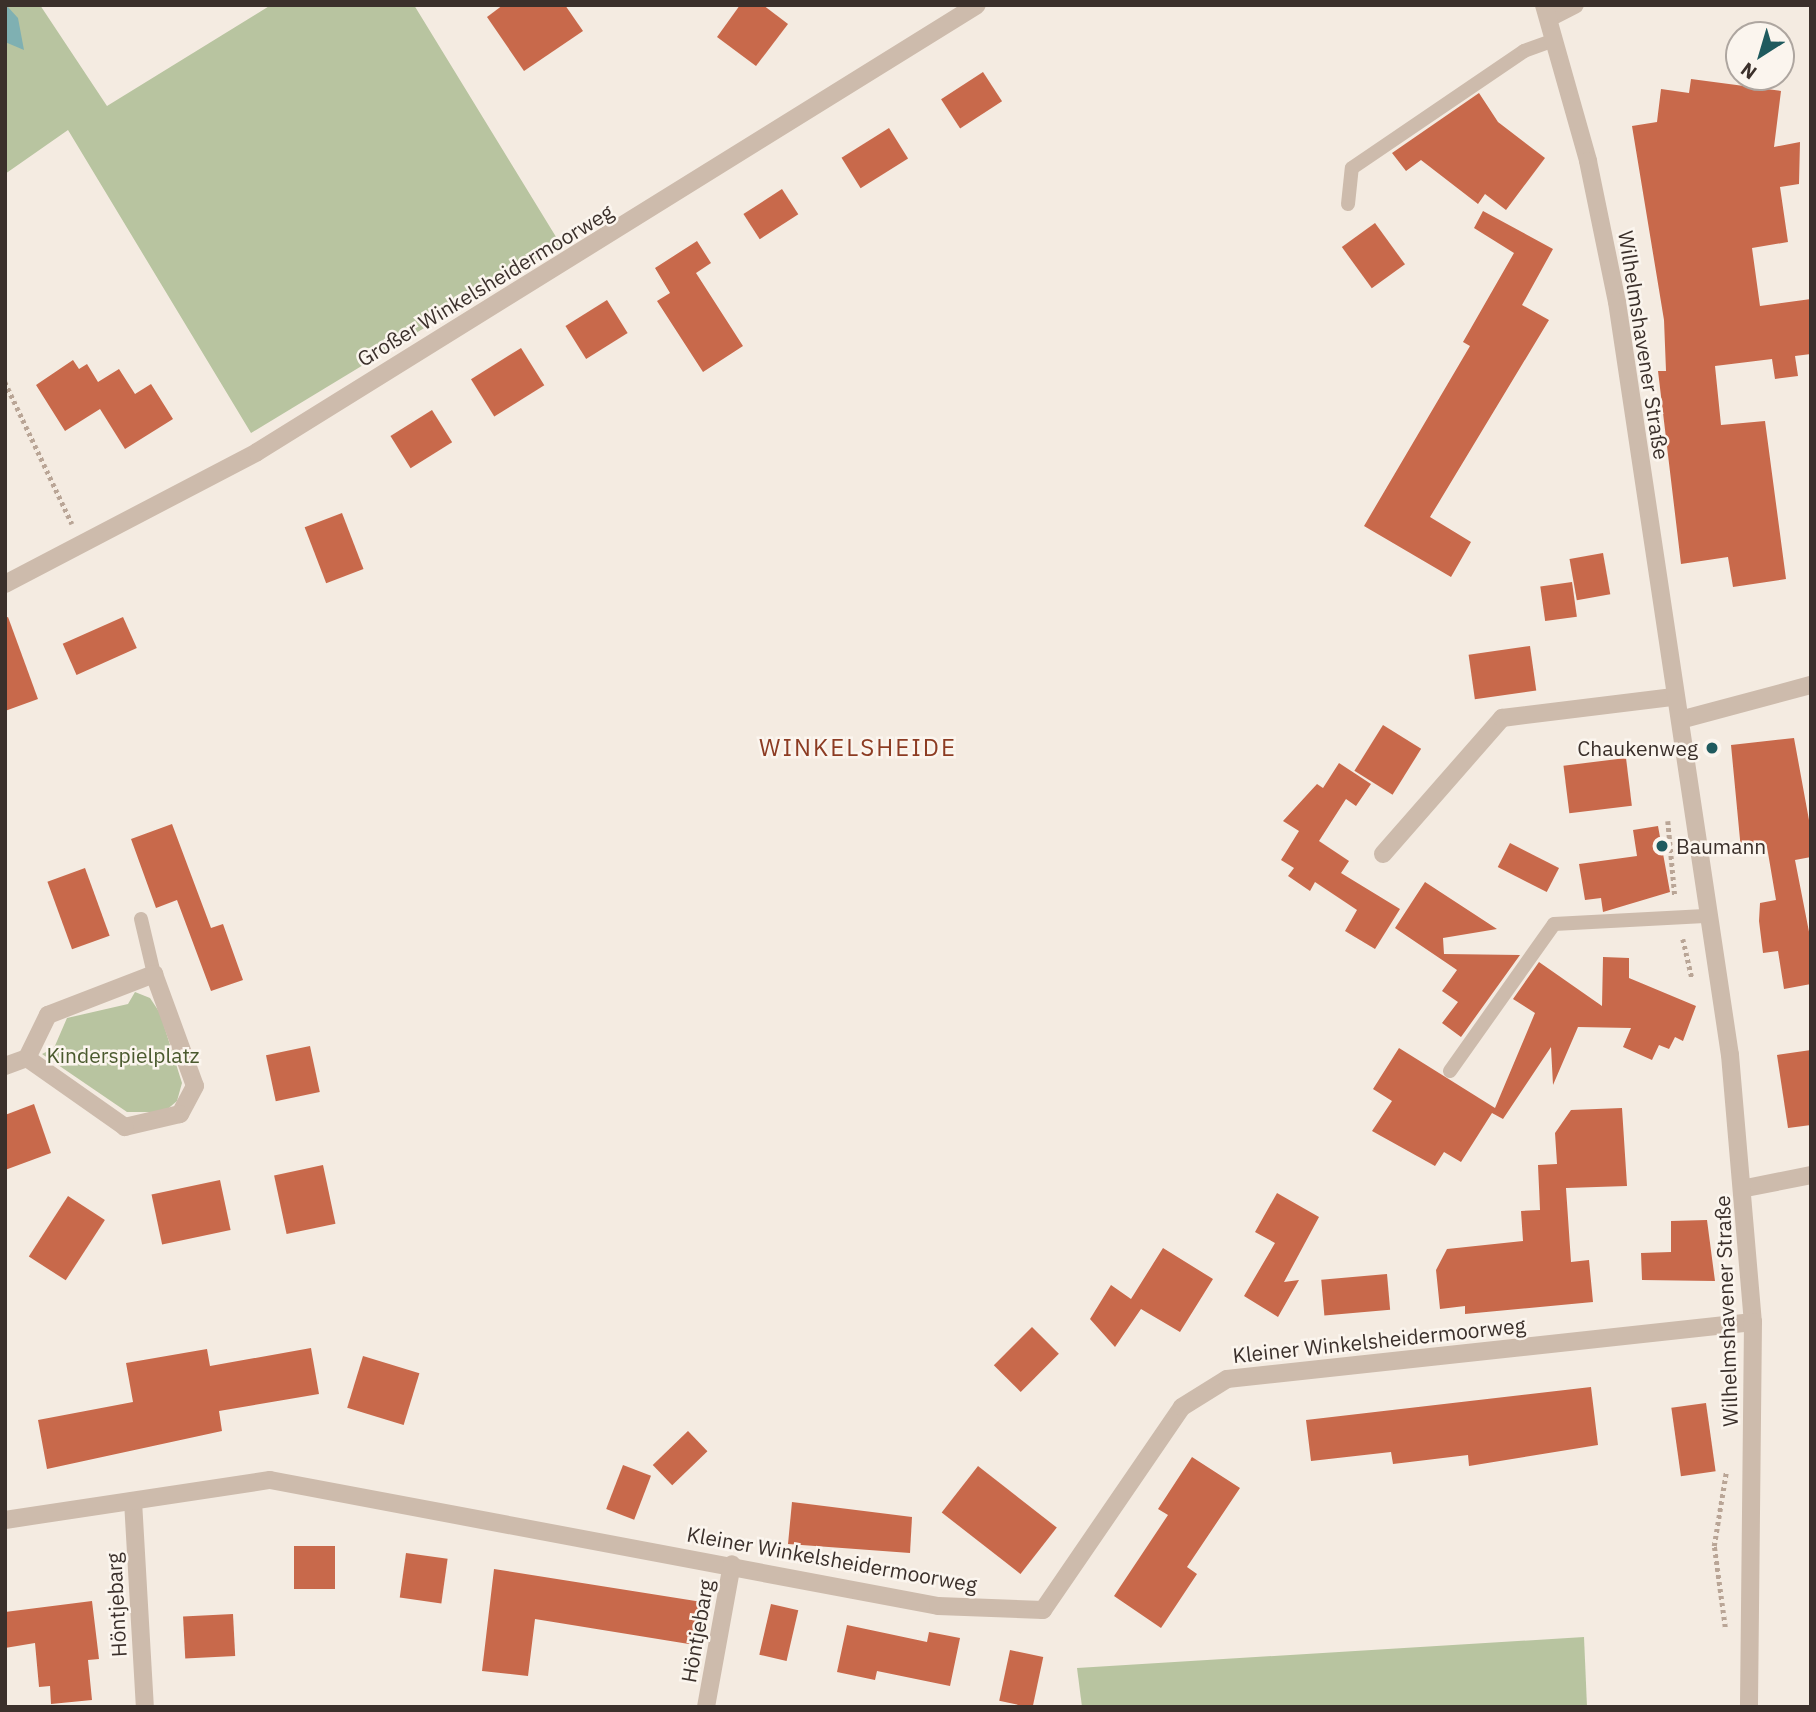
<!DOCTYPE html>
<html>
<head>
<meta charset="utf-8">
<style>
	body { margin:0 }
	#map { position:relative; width:1816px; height:1712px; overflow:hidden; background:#f4ebe1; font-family:"IBM Plex Sans",sans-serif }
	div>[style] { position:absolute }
	.green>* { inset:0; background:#b8c4a0 }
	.water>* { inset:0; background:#7fb0b2 }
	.building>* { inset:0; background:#c8694b; transform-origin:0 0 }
	.path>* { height:4.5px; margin-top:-2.25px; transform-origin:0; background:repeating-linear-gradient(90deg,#b9a596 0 3.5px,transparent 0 7px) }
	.service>* { height:14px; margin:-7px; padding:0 7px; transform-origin:7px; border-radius:7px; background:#cdbbac }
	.minor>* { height:18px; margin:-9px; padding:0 9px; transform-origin:9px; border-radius:9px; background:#cdbbac }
	.tertiary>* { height:18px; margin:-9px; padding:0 9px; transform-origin:9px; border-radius:9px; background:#cdbbac }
	.dots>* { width:19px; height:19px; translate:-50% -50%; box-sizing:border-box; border:4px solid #fbf5ee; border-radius:50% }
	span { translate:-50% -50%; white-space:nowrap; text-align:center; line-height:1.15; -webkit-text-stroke:5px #fbf5ee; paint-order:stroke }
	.street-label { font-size:21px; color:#3b302b }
	.poi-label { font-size:21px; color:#3b302b }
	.right { translate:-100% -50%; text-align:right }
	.left { translate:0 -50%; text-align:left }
	.park-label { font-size:21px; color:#4a5a2e }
	.quarter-label { font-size:24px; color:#8c3b22; letter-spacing:2px }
	.frame { position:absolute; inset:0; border:7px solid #3b302b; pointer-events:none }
	.north { position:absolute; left:1725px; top:21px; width:70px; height:70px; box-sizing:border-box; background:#fbf5ee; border:2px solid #aea6a0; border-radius:50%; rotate:217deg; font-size:19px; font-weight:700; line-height:28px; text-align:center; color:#3b302b }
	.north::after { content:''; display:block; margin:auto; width:24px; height:32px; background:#1f5a5e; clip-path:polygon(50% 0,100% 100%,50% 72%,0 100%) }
</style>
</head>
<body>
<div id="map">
	<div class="green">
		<div style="clip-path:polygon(5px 5px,40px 5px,107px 106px,271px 5px,414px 5px,561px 245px,251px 433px,68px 130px,5px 174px)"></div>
		<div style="clip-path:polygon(135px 992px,150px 998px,160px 1013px,182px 1083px,177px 1101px,164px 1112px,127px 1112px,42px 1054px,54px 1048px,67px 1018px,128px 1004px)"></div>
		<div style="clip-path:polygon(1584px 1637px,1587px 1707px,1082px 1707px,1077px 1668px)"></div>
	</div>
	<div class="water">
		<div style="clip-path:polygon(6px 5px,18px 18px,24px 50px,5px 42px)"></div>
	</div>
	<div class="building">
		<div style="clip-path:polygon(503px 5px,565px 5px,583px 31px,524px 71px,487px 17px)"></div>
		<div style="clip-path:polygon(740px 5px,763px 5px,788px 24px,756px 66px,717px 37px)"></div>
		<div style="left:983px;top:72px;width:35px;height:50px;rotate:57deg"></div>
		<div style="clip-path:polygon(1691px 79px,1781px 91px,1774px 147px,1800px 142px,1799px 184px,1780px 187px,1788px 242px,1752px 248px,1760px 306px,1811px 299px,1811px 354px,1795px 356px,1798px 376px,1775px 379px,1772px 359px,1715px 366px,1721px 425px,1765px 421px,1786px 579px,1733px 587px,1728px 557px,1681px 564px,1658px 371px,1666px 371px,1664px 320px,1632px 126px,1657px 122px,1661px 89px,1689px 93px)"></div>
		<div style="clip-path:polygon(1479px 93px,1498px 122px,1545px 158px,1506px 210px,1485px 194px,1478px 204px,1421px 160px,1406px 171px,1392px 153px)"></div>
		<div style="left:889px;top:128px;width:36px;height:56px;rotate:58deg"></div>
		<div style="left:782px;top:189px;width:30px;height:46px;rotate:57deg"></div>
		<div style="clip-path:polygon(1483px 211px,1553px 249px,1522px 305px,1549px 320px,1430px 517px,1471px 542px,1451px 577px,1364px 526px,1470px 346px,1463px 342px,1514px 253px,1474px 228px)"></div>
		<div style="left:1375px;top:223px;width:51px;height:41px;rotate:54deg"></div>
		<div style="clip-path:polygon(697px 241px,711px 263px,696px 273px,743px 346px,703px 372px,657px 301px,670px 293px,655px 268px)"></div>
		<div style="left:607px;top:300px;width:39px;height:49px;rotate:58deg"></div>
		<div style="left:521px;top:348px;width:44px;height:59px;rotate:58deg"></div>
		<div style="clip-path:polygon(73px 360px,79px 369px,87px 364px,98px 382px,119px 369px,135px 394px,151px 384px,173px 419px,125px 449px,100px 409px,65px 431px,36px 385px)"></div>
		<div style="left:432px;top:410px;width:38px;height:49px;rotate:58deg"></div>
		<div style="left:342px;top:513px;width:60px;height:40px;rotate:69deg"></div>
		<div style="left:1603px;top:553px;width:42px;height:34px;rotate:80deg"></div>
		<div style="left:1572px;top:582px;width:35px;height:32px;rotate:82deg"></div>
		<div style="clip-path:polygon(8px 617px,38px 699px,5px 711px,5px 618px)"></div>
		<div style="left:123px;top:617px;width:34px;height:66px;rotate:66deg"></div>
		<div style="left:1530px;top:646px;width:45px;height:62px;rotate:82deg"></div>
		<div style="left:1383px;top:725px;width:45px;height:54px;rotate:32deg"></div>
		<div style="clip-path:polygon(1794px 738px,1811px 831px,1811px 857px,1795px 860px,1811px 942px,1811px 984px,1784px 989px,1778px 951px,1763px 953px,1759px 921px,1760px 903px,1776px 900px,1767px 847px,1741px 850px,1731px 745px)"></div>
		<div style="left:1626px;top:758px;width:48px;height:63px;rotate:83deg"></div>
		<div style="clip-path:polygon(1339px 763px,1371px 784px,1356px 806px,1346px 799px,1319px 841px,1349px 861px,1341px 873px,1400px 909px,1375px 949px,1345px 931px,1357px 910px,1315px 882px,1310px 891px,1288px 876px,1294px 868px,1281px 860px,1299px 831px,1283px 821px,1317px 784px,1323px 788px)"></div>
		<div style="clip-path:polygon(172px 824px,211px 928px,223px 924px,243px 980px,211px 991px,177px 900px,156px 908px,131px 839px)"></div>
		<div style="clip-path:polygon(1658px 826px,1670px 892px,1603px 912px,1601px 898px,1585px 900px,1579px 864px,1637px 856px,1633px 830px)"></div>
		<div style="left:1510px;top:843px;width:55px;height:27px;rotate:27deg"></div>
		<div style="left:85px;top:868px;width:72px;height:40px;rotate:70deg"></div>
		<div style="clip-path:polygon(1425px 882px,1497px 929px,1443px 938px,1444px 954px,1520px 955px,1461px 1037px,1442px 1023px,1458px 1002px,1442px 991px,1457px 970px,1395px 928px)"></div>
		<div style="clip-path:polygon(1603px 957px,1629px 958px,1629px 978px,1696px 1006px,1683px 1041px,1675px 1037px,1669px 1049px,1659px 1045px,1652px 1060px,1623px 1047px,1631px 1028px,1578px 1027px,1553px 1085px,1551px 1047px,1503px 1119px,1492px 1113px,1461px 1162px,1444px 1152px,1435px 1166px,1372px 1131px,1392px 1101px,1373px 1089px,1399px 1048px,1495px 1108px,1535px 1013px,1513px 999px,1539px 962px,1602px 1006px)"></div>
		<div style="left:310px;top:1046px;width:47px;height:45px;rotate:78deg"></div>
		<div style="clip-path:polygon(1811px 1050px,1811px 1125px,1788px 1128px,1777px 1055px)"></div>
		<div style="clip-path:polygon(34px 1104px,51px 1153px,5px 1170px,5px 1115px)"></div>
		<div style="clip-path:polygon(1622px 1108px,1627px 1186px,1566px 1188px,1571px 1262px,1589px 1260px,1593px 1302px,1465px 1314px,1465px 1306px,1440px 1309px,1436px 1270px,1447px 1249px,1523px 1241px,1521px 1211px,1540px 1210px,1538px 1165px,1557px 1164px,1555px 1133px,1571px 1110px)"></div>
		<div style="left:323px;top:1165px;width:60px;height:50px;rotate:78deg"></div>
		<div style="left:220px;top:1180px;width:51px;height:70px;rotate:78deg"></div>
		<div style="clip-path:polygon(1277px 1193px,1319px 1217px,1284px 1282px,1299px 1280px,1278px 1317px,1244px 1296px,1275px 1243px,1255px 1232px)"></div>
		<div style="left:68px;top:1196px;width:44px;height:72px;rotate:33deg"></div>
		<div style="clip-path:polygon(1707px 1220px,1715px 1281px,1642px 1280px,1641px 1253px,1671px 1252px,1671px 1221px)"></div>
		<div style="clip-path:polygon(1163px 1248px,1213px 1279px,1180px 1332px,1141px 1309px,1115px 1347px,1090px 1319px,1111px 1285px,1131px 1299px)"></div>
		<div style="left:1387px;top:1274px;width:36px;height:66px;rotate:85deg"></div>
		<div style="left:1032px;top:1327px;width:38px;height:54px;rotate:45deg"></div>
		<div style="clip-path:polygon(311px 1348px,319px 1394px,219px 1411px,222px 1431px,47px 1469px,38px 1420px,133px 1402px,126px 1363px,207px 1349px,210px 1366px)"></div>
		<div style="left:363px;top:1356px;width:59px;height:54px;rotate:17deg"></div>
		<div style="clip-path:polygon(1591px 1387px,1598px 1445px,1469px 1466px,1468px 1455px,1393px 1464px,1391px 1452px,1311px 1461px,1306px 1420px)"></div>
		<div style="left:1706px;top:1403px;width:69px;height:35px;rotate:82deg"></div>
		<div style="left:688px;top:1431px;width:28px;height:49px;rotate:46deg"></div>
		<div style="clip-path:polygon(1192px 1457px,1240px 1488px,1187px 1567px,1197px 1574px,1161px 1628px,1114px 1596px,1168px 1515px,1158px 1509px)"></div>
		<div style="left:623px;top:1465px;width:30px;height:47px;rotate:21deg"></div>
		<div style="left:978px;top:1466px;width:100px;height:59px;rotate:38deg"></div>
		<div style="clip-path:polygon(792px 1502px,912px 1517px,910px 1553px,788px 1544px)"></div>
		<div style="left:294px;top:1546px;width:41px;height:43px"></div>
		<div style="left:406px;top:1553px;width:42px;height:45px;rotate:8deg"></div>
		<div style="clip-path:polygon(494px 1569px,702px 1602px,695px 1645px,535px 1619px,528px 1676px,482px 1671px)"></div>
		<div style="clip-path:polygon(92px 1601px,99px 1659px,88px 1660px,92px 1700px,51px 1704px,50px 1686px,39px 1687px,35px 1643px,5px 1648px,5px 1612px)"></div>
		<div style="left:771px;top:1604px;width:28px;height:52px;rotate:13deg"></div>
		<div style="left:233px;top:1614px;width:42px;height:50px;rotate:87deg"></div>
		<div style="clip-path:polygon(847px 1625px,927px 1642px,929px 1632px,960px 1638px,950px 1686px,877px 1671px,875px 1680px,837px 1672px)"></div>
		<div style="left:1010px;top:1650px;width:34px;height:52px;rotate:12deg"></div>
	</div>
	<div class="path">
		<div style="left:5px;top:382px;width:157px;rotate:64.7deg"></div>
		<div style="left:1668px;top:821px;width:75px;rotate:84.7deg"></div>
		<div style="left:1683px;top:939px;width:40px;rotate:77deg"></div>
		<div style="left:1725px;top:1627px;width:82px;rotate:-97.7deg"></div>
		<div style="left:1714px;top:1546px;width:74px;rotate:-80.7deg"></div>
	</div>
	<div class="service">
		<div style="left:1348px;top:204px;width:36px;rotate:-84deg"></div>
		<div style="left:1352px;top:168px;width:208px;rotate:-34.2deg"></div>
		<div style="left:1524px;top:51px;width:33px;rotate:-20deg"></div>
		<div style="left:141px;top:919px;width:57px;rotate:76.7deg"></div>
		<div style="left:1450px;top:1071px;width:180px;rotate:-54.7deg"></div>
		<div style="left:1554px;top:924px;width:151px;rotate:-3deg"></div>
	</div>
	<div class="minor">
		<div style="left:1549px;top:18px;width:29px;rotate:-27deg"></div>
		<div style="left:5px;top:584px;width:284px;rotate:-27.6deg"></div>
		<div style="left:257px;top:452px;width:847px;rotate:-31.83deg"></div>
		<div style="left:1680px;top:720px;width:136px;rotate:-15deg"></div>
		<div style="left:1383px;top:854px;width:181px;rotate:-48.8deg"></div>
		<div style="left:1502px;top:718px;width:173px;rotate:-7deg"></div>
		<div style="left:5px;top:1066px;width:23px;rotate:-20deg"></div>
		<div style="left:27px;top:1058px;width:48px;rotate:-64deg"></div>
		<div style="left:48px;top:1015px;width:114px;rotate:-21.1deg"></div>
		<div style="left:154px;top:974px;width:119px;rotate:69.9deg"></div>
		<div style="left:195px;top:1086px;width:32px;rotate:118deg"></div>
		<div style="left:180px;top:1114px;width:57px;rotate:166.7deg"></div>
		<div style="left:125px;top:1127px;width:120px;rotate:-144.9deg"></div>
		<div style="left:1746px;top:1188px;width:66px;rotate:-11.3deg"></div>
		<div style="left:133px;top:1501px;width:206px;rotate:86.7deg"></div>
		<div style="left:5px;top:1520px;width:268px;rotate:-8.6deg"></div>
		<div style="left:270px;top:1480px;width:680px;rotate:10.68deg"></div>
		<div style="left:938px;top:1606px;width:105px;rotate:2.2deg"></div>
		<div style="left:1043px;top:1610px;width:246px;rotate:-55.6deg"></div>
		<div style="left:1182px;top:1407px;width:53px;rotate:-31.9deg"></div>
		<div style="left:1227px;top:1379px;width:529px;rotate:-6.18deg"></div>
		<div style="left:706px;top:1707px;width:145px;rotate:-79.7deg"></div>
	</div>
	<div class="tertiary">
		<div style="left:1544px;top:5px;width:162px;rotate:74.2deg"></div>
		<div style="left:1588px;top:161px;width:144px;rotate:78.4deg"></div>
		<div style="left:1617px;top:302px;width:761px;rotate:81.47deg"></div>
		<div style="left:1730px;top:1055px;width:268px;rotate:85.1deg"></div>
		<div style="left:1753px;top:1322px;width:385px;rotate:90.6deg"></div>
	</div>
	<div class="dots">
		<div style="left:1712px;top:748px;background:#1f5a5e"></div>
		<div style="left:1662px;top:846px;background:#1f5a5e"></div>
	</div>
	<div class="street-label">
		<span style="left:485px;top:285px;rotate:-31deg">Großer Winkelsheidermoorweg</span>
		<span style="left:1644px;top:345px;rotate:81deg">Wilhelmshavener Straße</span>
		<span style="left:1726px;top:1311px;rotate:-92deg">Wilhelmshavener Straße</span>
		<span style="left:1379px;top:1340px;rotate:-6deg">Kleiner Winkelsheidermoorweg</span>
		<span style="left:832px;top:1559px;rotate:10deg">Kleiner Winkelsheidermoorweg</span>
		<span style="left:116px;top:1605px;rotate:-93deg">Höntjebarg</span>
		<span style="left:697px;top:1631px;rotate:-80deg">Höntjebarg</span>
	</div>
	<div class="poi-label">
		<span class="right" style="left:1698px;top:748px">Chaukenweg</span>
		<span class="left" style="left:1676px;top:846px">Baumann</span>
	</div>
	<div class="park-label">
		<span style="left:123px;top:1055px">Kinderspielplatz</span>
	</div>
	<div class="quarter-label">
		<span style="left:858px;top:748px">WINKELSHEIDE</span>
	</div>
	<div class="frame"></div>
	<div class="north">N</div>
</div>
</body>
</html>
